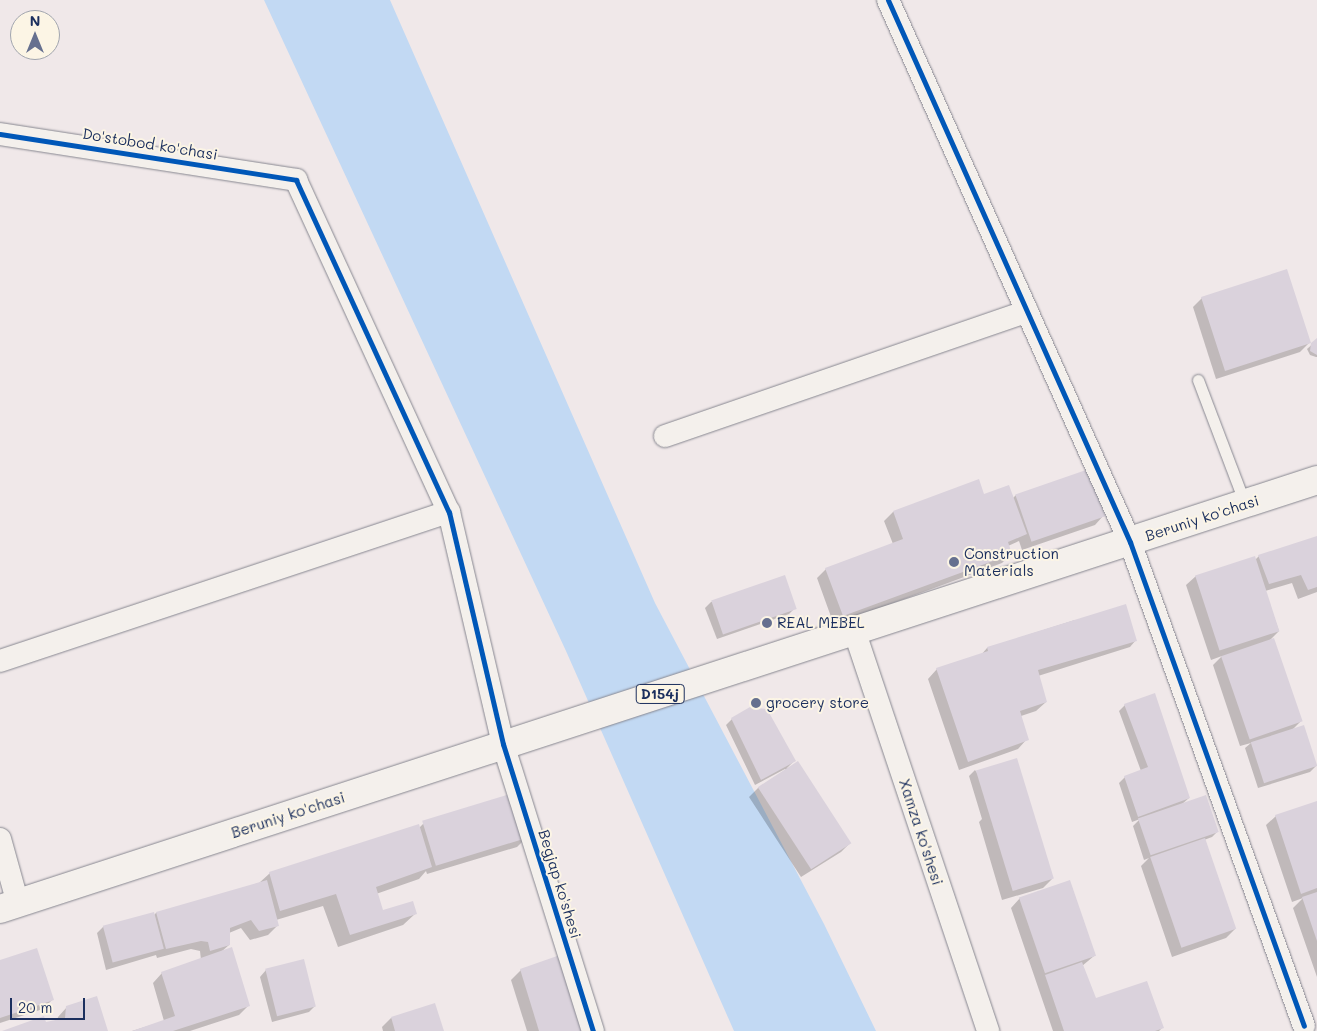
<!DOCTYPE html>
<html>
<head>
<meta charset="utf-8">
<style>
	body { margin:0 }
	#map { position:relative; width:1317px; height:1031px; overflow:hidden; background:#f0e8e9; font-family:Mali,sans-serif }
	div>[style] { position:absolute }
	.water>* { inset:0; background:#c2d9f3 }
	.shadow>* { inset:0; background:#0003 }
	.building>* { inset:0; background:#dad2dc; transform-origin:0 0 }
	.roads { filter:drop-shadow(0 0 1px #878790) drop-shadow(0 0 1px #878790) }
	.lane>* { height:11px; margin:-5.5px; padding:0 5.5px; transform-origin:5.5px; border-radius:5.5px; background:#f4f0ec }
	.street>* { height:22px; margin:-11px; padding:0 11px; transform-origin:11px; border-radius:11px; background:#f4f0ec }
	.primary>* { height:28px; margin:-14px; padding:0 14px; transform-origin:14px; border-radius:14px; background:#f4f0ec }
	.cycleway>* { height:5px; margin:-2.5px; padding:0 2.5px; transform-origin:2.5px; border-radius:2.5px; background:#0057b8 }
	.dots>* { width:14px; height:14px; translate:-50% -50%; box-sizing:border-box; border:2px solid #fcf5e5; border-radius:50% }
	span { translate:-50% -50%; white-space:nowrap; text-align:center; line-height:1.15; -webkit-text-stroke:4px #fcf5e5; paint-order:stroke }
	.shield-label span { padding:1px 4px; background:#fcf5e5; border:1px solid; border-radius:4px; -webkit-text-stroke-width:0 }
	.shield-label { font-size:14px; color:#1b2f5e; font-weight:700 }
	.street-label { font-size:15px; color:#1b2f5e }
	.poi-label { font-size:15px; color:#1b2f5e }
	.left { translate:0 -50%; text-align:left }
	.north { position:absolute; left:10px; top:10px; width:50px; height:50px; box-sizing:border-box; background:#fcf5e5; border:1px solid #a2a6af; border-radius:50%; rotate:0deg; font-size:14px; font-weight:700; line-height:20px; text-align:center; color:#1b2f5e }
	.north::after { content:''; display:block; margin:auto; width:18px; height:22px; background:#66708f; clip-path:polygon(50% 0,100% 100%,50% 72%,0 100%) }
	.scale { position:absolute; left:10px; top:998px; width:75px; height:22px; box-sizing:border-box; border:2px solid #1b2f5e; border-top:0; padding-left:6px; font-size:15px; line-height:18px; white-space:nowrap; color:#1b2f5e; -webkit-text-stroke:4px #fcf5e5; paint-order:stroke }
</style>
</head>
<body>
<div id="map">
	<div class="water">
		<div style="clip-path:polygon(264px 0,390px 0,655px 603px,824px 924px,876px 1031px,734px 1031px,566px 651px)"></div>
	</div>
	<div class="shadow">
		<div style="clip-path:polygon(1202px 298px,1310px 342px,1300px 352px,1216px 379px,1193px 307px)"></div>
		<div style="clip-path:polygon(1317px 340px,1317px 357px,1316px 357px,1310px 355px,1307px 349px)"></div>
		<div style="clip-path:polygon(983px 495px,1013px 498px,1016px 495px,1104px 515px,1095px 525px,1022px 550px,1019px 541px,1008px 546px,1011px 554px,1002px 563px,834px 625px,817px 578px,826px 569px,893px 544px,884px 521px,893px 512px)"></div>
		<div style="clip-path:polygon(1317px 537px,1317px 592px,1298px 599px,1292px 583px,1265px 591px,1279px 631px,1268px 642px,1301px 721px,1292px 730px,1316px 766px,1310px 772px,1258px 788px,1245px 748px,1251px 743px,1240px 746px,1213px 665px,1222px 656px,1211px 660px,1186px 585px,1196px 576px,1255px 560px,1259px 556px)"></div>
		<div style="clip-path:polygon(784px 577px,795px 608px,789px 614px,717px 639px,705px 608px,711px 602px)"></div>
		<div style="clip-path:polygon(1075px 620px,1136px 640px,1130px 647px,1038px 676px,1046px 702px,1036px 711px,1021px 716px,1027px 739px,1018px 749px,959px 770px,928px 679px,937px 669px,981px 655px,987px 648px)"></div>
		<div style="clip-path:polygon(1125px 705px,1189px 798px,1181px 805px,1218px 831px,1212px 837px,1204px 840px,1235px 929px,1226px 938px,1172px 957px,1141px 866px,1149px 858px,1144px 860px,1133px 826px,1140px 819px,1132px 822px,1119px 783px,1125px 777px,1141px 771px,1119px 711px)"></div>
		<div style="clip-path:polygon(732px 719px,794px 761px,787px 768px,850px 843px,841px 852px,801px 877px,749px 797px,758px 788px,786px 770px,785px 769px,755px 785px,726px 725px)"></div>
		<div style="clip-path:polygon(975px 770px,1052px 879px,1043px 888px,1002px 900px,979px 822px,982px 819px,969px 776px)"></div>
		<div style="clip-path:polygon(1317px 803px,1317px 977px,1293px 908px,1303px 898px,1292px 902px,1266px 825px,1276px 816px)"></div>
		<div style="clip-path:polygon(423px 824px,526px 838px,517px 847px,427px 874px,426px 871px,419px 879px,376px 894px,382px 911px,416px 913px,403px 925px,338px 947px,323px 906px,276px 920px,277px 926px,268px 935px,250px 940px,241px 928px,229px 933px,229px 945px,221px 952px,248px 1006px,239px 1015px,190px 1031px,132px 1031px,164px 1021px,153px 983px,162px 973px,201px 960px,200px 951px,191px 949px,157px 958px,156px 955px,106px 970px,97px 933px,103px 927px,153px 914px,153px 916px,156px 913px,258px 884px,270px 873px,419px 828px)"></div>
		<div style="clip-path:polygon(1020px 898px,1094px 956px,1082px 966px,1095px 999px,1162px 1028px,1159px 1031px,1053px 1031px,1011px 908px)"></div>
		<div style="clip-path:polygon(0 961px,53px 999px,43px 1009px,0 1023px)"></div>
		<div style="clip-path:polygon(266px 970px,315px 1006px,309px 1012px,272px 1022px,260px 977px)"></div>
		<div style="clip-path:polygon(521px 970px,584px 1031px,527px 1031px,511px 980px)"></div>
		<div style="clip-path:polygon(67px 1007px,107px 1031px,5px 1031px,57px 1021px,58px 1017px)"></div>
		<div style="clip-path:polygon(391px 1018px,443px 1031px,383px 1031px,382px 1027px)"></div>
	</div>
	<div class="building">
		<div style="clip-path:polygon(1287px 269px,1311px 343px,1317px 338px,1317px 355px,1310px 351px,1311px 343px,1225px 371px,1201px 297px)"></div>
		<div style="left:1089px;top:469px;width:50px;height:78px;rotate:71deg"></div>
		<div style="clip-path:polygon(979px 479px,984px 494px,1009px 485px,1027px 534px,1008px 542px,1012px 554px,843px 616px,825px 568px,903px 539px,893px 511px)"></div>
		<div style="clip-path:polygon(1317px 536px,1317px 587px,1308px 590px,1301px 575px,1269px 584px,1258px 555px)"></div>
		<div style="left:1255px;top:556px;width:79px;height:63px;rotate:72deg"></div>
		<div style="left:785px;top:575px;width:36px;height:78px;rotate:71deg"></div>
		<div style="clip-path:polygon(1126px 604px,1137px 641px,1038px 670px,1047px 702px,1020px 711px,1029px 740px,968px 762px,936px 668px,988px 651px,987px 647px)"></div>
		<div style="left:1274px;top:638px;width:88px;height:56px;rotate:71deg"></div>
		<div style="clip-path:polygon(1155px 693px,1190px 798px,1138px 817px,1124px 776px,1148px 767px,1124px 704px)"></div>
		<div style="clip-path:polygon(750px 707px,767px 709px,796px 761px,761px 780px,731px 718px)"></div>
		<div style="left:1304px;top:725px;width:43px;height:56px;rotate:72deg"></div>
		<div style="left:1017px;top:758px;width:126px;height:43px;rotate:73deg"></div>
		<div style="left:798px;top:761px;width:98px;height:48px;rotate:57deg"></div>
		<div style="left:513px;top:793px;width:47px;height:95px;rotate:73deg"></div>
		<div style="left:1206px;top:795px;width:39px;height:72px;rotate:71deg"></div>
		<div style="clip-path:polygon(1317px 801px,1317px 888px,1301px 894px,1275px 815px)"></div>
		<div style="clip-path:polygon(419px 824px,432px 867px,376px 887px,383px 910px,413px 901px,417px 914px,350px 935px,336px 894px,280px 911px,269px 872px)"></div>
		<div style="left:1205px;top:838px;width:96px;height:58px;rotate:71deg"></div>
		<div style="clip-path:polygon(267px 880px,279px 926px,259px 931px,251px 920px,230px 928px,230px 945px,210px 951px,208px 942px,201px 941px,166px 949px,156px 912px)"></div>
		<div style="left:1070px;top:880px;width:80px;height:54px;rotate:71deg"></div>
		<div style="clip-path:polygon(1317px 892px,1317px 941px,1302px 897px)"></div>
		<div style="left:154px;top:912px;width:38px;height:53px;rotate:75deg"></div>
		<div style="clip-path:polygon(232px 947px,250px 1006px,173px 1031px,132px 1031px,175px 1016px,161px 972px)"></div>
		<div style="clip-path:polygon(37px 948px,54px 1000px,0 1018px,0 960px)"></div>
		<div style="clip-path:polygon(560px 955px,585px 1031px,539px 1031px,520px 969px)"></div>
		<div style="left:304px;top:959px;width:49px;height:40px;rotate:76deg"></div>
		<div style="clip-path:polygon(1082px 962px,1096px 998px,1147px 981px,1164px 1028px,1155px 1031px,1064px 1031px,1045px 975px)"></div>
		<div style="clip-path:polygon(97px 996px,108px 1031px,2px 1031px,44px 1016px,46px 1022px,65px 1018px,66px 1006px)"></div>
		<div style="clip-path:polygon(435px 1003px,444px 1031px,395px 1031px,391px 1017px)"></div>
	</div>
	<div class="roads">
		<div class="lane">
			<div style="left:1198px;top:380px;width:133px;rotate:69.2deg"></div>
		</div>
		<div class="street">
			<div style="left:888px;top:0;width:594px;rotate:65.94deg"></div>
			<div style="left:1130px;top:542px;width:514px;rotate:70.23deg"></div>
			<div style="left:0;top:134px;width:300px;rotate:8.8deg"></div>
			<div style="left:296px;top:180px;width:366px;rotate:65.3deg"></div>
			<div style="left:449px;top:512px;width:238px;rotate:76.9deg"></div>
			<div style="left:503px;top:744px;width:301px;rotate:72.6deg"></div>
			<div style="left:665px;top:436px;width:383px;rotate:-19deg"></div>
			<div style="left:855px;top:633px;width:420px;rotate:71.5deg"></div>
			<div style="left:0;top:661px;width:473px;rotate:-18.4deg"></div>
			<div style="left:0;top:839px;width:67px;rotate:74.5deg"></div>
		</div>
		<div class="primary">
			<div style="left:0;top:909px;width:1385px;rotate:-18.04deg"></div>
		</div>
	</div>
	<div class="cycleway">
		<div style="left:888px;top:0;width:594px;rotate:65.94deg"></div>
		<div style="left:1130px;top:542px;width:514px;rotate:70.23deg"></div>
		<div style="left:0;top:134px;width:300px;rotate:8.8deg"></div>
		<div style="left:296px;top:180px;width:366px;rotate:65.3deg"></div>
		<div style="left:449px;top:512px;width:238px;rotate:76.9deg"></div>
		<div style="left:503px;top:744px;width:301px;rotate:72.6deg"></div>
	</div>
	<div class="dots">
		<div style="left:954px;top:562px;background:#66708f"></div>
		<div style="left:767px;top:623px;background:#66708f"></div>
		<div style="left:756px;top:703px;background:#66708f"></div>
	</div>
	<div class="shield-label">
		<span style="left:660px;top:694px">D154j</span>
	</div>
	<div class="street-label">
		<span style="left:150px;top:144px;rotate:9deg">Do'stobod ko'chasi</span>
		<span style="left:1202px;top:518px;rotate:-18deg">Beruniy ko'chasi</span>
		<span style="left:288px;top:815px;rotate:-18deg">Beruniy ko'chasi</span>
		<span style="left:921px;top:832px;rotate:72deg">Xamza ko'shesi</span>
		<span style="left:560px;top:884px;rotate:73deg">Begjap ko'shesi</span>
	</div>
	<div class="poi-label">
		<span class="left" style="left:964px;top:562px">Construction<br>Materials</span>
		<span class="left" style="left:777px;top:623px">REAL MEBEL</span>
		<span class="left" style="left:766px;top:703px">grocery store</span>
	</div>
	<div class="north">N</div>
	<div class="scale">20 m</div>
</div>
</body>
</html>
